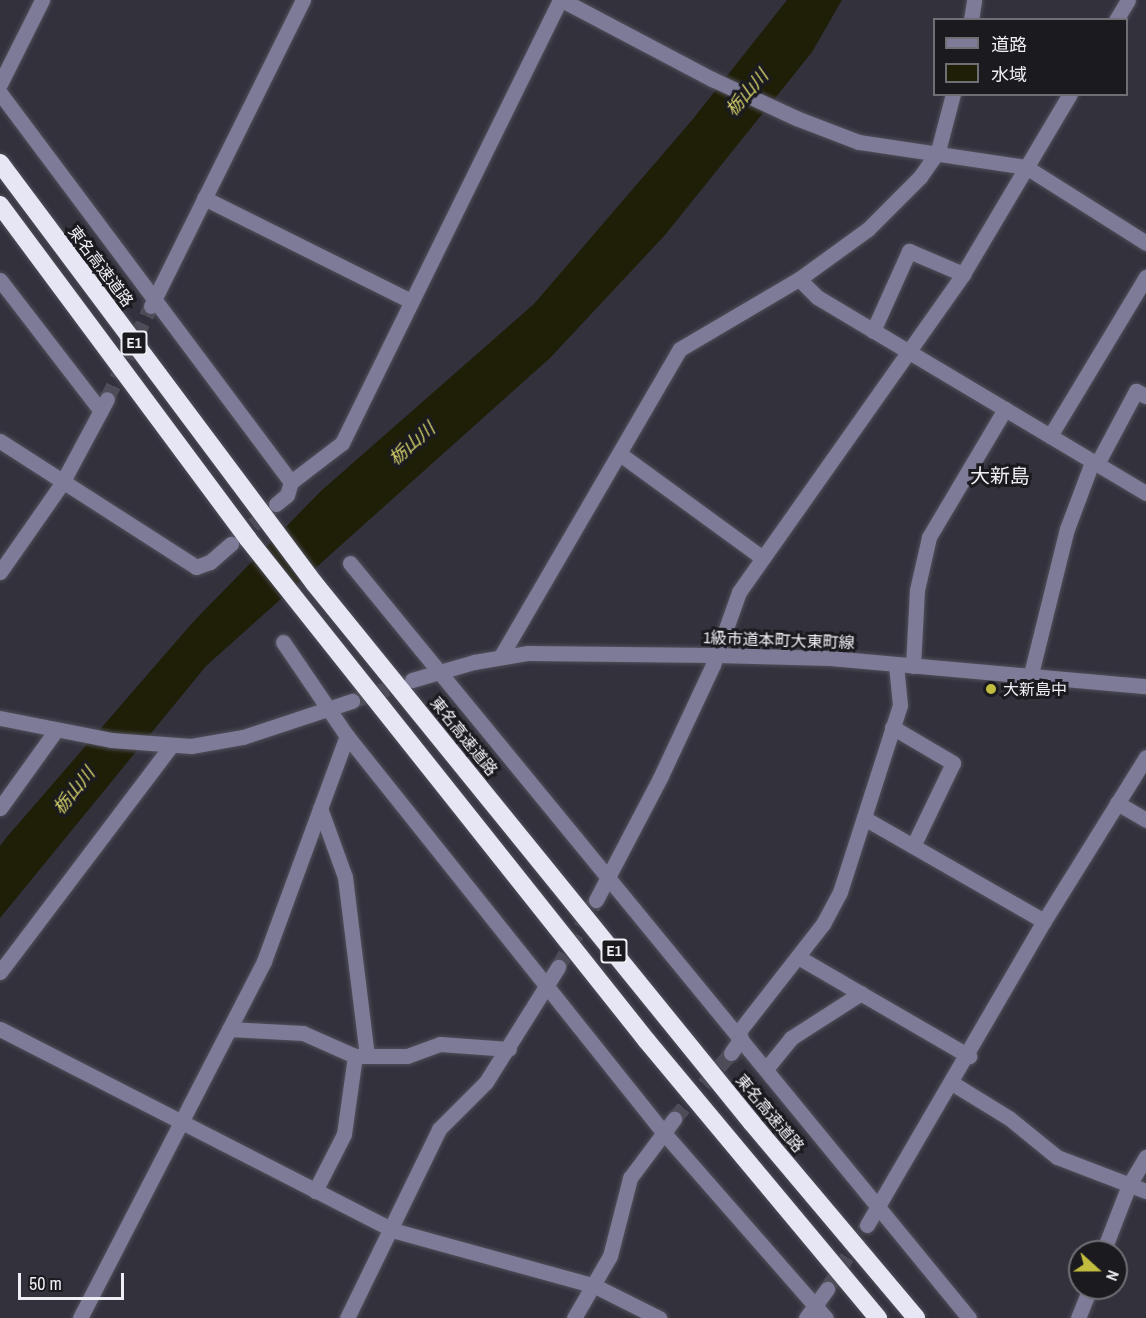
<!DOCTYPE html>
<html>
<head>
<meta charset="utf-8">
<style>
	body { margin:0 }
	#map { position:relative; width:1146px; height:1318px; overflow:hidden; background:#32313c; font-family:"Archivo Narrow","Noto Sans JP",sans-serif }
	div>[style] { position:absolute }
	.water>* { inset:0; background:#1f1e07 }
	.minor-tunnel>* { height:15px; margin-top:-7.5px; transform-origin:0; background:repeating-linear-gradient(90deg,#4e4d58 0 15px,transparent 0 23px) }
	.roads { filter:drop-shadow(0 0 2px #504f5a) drop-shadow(0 0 2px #504f5a) }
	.minor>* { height:15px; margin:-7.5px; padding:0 7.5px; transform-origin:7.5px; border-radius:7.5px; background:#7d7b97 }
	.highway>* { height:18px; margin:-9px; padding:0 9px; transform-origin:9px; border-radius:9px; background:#e6e6f4 }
	.dots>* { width:16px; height:16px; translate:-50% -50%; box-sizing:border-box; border:3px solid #1a1a1f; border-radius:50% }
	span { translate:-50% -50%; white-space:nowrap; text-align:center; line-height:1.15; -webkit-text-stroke:6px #1a1a1f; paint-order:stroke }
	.shield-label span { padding:2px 4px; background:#1a1a1f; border:2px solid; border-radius:4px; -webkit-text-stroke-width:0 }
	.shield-label { font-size:15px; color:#eeeef5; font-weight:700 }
	.street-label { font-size:16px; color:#eeeef5 }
	.poi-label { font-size:16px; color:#eeeef5 }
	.left { translate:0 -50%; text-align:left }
	.water-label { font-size:18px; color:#d5d16b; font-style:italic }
	.quarter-label { font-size:20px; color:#eeeef5 }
	.legend { position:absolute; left:933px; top:18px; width:195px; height:78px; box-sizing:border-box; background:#1a1a1f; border:2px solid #6f6f75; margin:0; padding:8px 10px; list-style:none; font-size:18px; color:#eeeef5 }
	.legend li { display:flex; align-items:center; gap:12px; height:30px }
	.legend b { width:30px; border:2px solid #6f6f75 }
	.north { position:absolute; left:1068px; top:1240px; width:60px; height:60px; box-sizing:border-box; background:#1a1a1f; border:2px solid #6f6f75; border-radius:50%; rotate:111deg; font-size:16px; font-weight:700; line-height:24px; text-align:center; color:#eeeef5 }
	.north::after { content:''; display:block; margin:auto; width:21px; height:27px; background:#c3bd3f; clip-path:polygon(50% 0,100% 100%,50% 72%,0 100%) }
	.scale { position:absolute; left:18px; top:1273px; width:106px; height:27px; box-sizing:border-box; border:3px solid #eeeef5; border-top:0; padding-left:8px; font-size:18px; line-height:21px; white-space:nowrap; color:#eeeef5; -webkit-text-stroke:4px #1a1a1f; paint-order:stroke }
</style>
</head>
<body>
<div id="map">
	<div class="water">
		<div style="clip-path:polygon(787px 0,842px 0,812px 52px,665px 235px,550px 358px,206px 666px,0 918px,0 846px,6px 838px,193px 622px,321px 491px,534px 304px,693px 119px)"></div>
	</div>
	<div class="minor-tunnel">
		<div style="left:107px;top:399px;width:103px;rotate:-64.7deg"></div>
		<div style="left:236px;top:540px;width:48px;rotate:-41.6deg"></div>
		<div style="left:352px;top:701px;width:58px;rotate:-19.1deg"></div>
		<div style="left:558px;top:967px;width:77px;rotate:-60.4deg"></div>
		<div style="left:674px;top:1119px;width:87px;rotate:-49.2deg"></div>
		<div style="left:827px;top:1289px;width:75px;rotate:-58deg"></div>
	</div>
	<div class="roads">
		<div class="minor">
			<div style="left:562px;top:0;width:170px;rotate:27.8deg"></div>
			<div style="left:712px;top:79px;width:93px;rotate:24.9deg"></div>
			<div style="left:796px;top:118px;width:67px;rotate:20.9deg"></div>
			<div style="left:859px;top:142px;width:169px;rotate:8.5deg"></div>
			<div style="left:1026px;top:167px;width:142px;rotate:32.3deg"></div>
			<div style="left:971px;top:20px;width:20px;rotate:-81deg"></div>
			<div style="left:1116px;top:20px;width:23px;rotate:-59deg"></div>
			<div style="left:0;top:84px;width:94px;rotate:-63.4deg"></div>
			<div style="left:0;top:93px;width:486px;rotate:53.2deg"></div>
			<div style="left:204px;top:198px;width:231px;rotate:26.5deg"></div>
			<div style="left:799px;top:279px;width:25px;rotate:45deg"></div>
			<div style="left:817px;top:297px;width:383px;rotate:30.8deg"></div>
			<div style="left:0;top:280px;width:165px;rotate:52.4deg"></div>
			<div style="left:151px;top:306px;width:342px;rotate:-63.6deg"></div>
			<div style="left:873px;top:331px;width:88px;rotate:-65.8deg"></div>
			<div style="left:909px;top:251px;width:59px;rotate:23.1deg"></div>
			<div style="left:1050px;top:436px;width:186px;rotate:-58.9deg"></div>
			<div style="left:0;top:441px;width:233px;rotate:32.7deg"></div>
			<div style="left:196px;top:567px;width:15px;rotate:-20deg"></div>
			<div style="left:210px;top:562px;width:28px;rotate:-41deg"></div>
			<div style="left:620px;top:454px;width:175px;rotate:36.1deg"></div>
			<div style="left:1097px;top:464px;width:83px;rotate:-61.9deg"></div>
			<div style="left:1136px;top:391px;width:11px;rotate:27deg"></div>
			<div style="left:276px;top:504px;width:14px;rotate:-39deg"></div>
			<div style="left:287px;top:495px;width:14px;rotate:-73deg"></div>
			<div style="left:291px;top:482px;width:64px;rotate:-37.4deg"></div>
			<div style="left:342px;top:443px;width:494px;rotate:-63.8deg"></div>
			<div style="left:350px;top:563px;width:976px;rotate:50.65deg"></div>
			<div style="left:0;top:572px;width:108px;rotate:-55.1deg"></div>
			<div style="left:62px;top:483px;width:95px;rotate:-61.8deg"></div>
			<div style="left:283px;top:642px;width:114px;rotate:55.8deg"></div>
			<div style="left:347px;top:736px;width:507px;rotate:51.41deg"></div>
			<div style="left:663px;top:1132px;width:247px;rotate:48.8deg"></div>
			<div style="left:501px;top:656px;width:355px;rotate:-59.8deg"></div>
			<div style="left:680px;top:349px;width:138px;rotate:-30.5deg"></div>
			<div style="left:799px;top:279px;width:85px;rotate:-35.9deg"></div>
			<div style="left:868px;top:229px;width:74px;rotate:-45deg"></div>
			<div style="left:920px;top:177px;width:32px;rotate:-55deg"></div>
			<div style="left:938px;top:151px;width:59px;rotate:-75.3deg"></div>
			<div style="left:913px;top:666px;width:76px;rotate:-87deg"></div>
			<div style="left:917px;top:590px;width:54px;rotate:-77.2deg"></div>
			<div style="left:929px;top:537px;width:149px;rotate:-59.3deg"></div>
			<div style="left:1030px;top:678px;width:154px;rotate:-76.1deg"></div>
			<div style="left:1067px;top:529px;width:72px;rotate:-69.5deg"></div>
			<div style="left:412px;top:680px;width:65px;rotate:-16.2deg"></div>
			<div style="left:474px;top:662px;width:55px;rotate:-9.5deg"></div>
			<div style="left:528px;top:653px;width:188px;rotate:0.6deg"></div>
			<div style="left:716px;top:655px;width:114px;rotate:1.5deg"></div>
			<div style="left:830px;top:658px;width:317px;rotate:5.1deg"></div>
			<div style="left:0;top:718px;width:113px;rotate:11.2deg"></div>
			<div style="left:111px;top:740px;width:80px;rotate:4.3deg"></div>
			<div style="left:191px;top:746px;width:53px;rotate:-9.8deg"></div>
			<div style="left:243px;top:737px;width:115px;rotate:-18.3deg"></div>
			<div style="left:892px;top:727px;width:71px;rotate:30.5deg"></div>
			<div style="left:953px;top:763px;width:92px;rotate:115.7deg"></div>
			<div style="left:1117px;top:803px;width:34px;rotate:30deg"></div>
			<div style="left:0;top:808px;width:96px;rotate:-54.3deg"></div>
			<div style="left:320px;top:808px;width:73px;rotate:70.1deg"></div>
			<div style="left:345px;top:877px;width:180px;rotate:83deg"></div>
			<div style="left:864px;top:818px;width:207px;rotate:29.8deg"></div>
			<div style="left:596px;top:900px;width:138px;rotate:-62.3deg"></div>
			<div style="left:660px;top:778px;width:125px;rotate:-64.9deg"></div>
			<div style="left:713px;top:665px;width:77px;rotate:-70.4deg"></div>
			<div style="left:739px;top:592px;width:389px;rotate:-54.8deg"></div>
			<div style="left:963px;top:274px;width:209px;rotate:-59.3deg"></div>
			<div style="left:798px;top:957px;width:198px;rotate:30.1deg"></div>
			<div style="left:0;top:972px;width:283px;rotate:-52.9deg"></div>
			<div style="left:0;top:1029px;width:441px;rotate:27.1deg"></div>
			<div style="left:392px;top:1230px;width:211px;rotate:15.4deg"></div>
			<div style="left:595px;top:1286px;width:72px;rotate:26.6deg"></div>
			<div style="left:229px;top:1029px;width:74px;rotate:3.1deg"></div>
			<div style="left:303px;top:1033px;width:57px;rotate:23.9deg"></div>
			<div style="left:355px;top:1056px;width:52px"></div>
			<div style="left:407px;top:1056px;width:35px;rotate:-20deg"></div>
			<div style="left:440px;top:1044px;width:69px;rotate:4.1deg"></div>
			<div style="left:737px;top:1034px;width:140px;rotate:-52deg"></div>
			<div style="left:823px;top:924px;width:36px;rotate:-62deg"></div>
			<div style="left:840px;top:892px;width:196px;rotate:-72.2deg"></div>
			<div style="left:900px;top:705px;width:40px;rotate:-95.7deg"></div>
			<div style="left:731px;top:1053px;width:18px;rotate:-56deg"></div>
			<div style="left:766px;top:1069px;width:40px;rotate:-51deg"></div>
			<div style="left:791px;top:1038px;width:83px;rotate:-32.7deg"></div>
			<div style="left:952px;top:1083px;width:67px;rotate:31.6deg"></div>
			<div style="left:1009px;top:1118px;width:62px;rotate:39.1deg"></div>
			<div style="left:1057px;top:1157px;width:95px;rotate:20.9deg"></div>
			<div style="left:315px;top:1191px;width:64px;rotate:-63deg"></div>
			<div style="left:344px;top:1134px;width:79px;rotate:-82deg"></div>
			<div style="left:867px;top:1225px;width:352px;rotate:-59.8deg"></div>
			<div style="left:1044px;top:921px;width:193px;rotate:-58.1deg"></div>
			<div style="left:1103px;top:1252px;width:72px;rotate:-68.8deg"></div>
			<div style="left:1129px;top:1185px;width:33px;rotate:-59deg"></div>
			<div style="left:80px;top:1318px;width:402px;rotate:-62.7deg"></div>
			<div style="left:264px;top:961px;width:240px;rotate:-69.8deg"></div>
			<div style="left:347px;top:1318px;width:210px;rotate:-64deg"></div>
			<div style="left:439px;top:1129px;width:66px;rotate:-45deg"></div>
			<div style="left:486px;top:1082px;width:136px;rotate:-57.9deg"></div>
			<div style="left:574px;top:1318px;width:72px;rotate:-59.9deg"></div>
			<div style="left:610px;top:1256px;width:81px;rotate:-75.6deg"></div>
			<div style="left:630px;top:1178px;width:74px;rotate:-53.3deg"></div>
			<div style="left:806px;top:1318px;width:36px;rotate:-54deg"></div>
			<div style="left:1078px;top:1318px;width:32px;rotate:-68deg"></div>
		</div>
		<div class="highway">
			<div style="left:0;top:163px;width:524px;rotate:53.22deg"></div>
			<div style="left:314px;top:583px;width:695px;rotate:50.95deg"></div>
			<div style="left:752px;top:1123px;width:255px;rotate:49.9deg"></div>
			<div style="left:0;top:205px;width:416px;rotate:53.4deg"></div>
			<div style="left:248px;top:539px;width:641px;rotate:51.52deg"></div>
			<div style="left:647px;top:1041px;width:361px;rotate:50.2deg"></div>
		</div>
	</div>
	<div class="dots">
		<div style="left:991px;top:689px;background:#c3bd3f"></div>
	</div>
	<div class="shield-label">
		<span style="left:134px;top:343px">E1</span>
		<span style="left:614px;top:951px">E1</span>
	</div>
	<div class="street-label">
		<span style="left:101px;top:266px;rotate:53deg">東名高速道路</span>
		<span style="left:779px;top:640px;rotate:2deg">1級市道本町大東町線</span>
		<span style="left:464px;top:736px;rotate:51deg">東名高速道路</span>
		<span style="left:770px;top:1113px;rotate:50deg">東名高速道路</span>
	</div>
	<div class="poi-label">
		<span class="left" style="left:1003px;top:689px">大新島中</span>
	</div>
	<div class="water-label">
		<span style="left:747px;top:93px;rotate:-49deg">栃山川</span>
		<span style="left:412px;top:444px;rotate:-41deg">栃山川</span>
		<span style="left:74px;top:791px;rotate:-51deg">栃山川</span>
	</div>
	<div class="quarter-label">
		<span style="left:1000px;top:475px">大新島</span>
	</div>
	<ul class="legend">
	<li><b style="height:8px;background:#7d7b97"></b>道路</li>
	<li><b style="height:16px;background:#1f1e07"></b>水域</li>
	</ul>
	<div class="north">N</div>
	<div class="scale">50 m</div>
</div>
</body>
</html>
